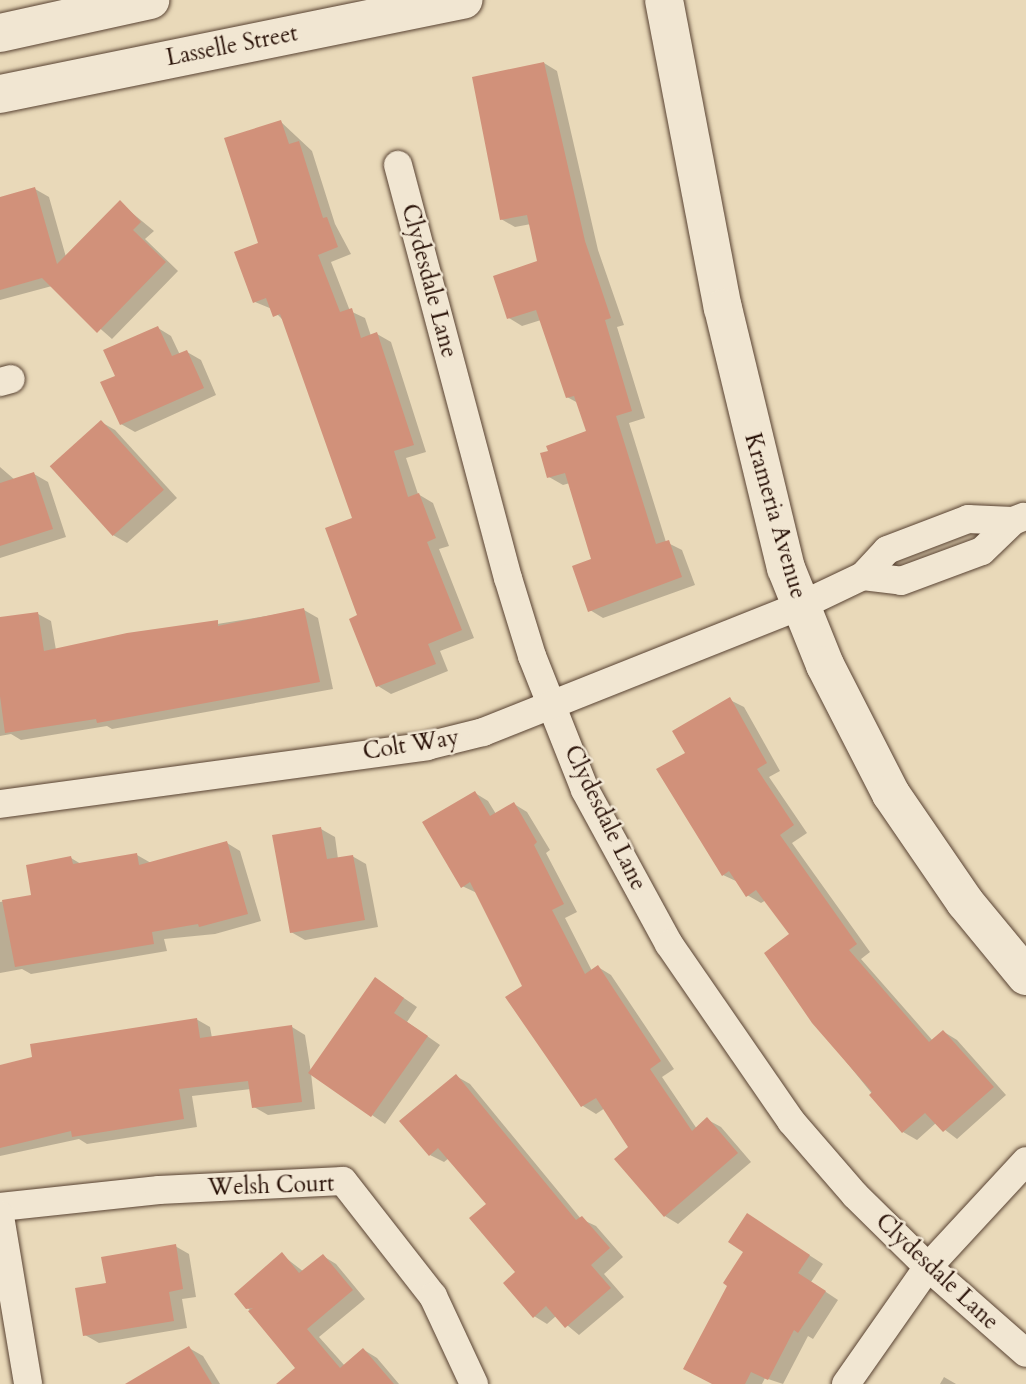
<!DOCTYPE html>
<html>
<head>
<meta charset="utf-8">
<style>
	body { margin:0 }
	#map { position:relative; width:1026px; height:1384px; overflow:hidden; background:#e9d9b9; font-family:Cardo,serif }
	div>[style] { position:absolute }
	.shadow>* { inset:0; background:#0003 }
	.building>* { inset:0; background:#d1917a; transform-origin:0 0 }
	.roads { filter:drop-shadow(0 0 2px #584232) drop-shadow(0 0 2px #584232) }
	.street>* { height:28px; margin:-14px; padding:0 14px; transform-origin:14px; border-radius:14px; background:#f1e6d2 }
	.secondary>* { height:38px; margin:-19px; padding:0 19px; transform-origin:19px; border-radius:19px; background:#f1e6d2 }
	span { translate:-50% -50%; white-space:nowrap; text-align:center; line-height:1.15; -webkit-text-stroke:5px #f1e6d2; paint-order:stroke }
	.street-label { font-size:23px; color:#270f05 }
</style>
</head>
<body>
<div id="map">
	<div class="shadow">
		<div style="clip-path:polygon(544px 63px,557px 71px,598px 250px,624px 325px,617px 327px,645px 418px,629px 423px,666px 542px,682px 550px,695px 585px,603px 618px,590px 610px,593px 560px,570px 483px,563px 485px,549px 477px,588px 433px,578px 403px,567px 397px,541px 320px,522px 326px,509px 318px,539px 262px,531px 224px,515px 227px,501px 219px)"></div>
		<div style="clip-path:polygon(281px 122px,312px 151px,335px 224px,351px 254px,331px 262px,350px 311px,365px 318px,371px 336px,377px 334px,391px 342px,426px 452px,406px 458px,418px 494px,433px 503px,449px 546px,439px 549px,474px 638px,440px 651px,448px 671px,391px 694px,378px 686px,360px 616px,354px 519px,285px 322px,272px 309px,255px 302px)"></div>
		<div style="clip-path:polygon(35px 189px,49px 197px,66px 257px,120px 203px,154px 231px,145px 239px,178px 271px,112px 339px,52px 286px,0 300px,0 198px)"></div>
		<div style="clip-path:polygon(158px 328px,171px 336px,180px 355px,187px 352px,201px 360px,216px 395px,135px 432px,121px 424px,117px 376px)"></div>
		<div style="clip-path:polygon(101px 422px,115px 430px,177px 498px,127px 543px,113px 535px)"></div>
		<div style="clip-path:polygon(0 467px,15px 480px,34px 474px,48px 482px,66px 537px,0 558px)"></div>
		<div style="clip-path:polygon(304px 610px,318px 618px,333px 689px,112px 729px,107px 726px,21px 740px,11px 734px,0 736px,0 619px,38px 614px,51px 621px,56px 650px)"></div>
		<div style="clip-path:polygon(730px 700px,744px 707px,780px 771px,769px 777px,807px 833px,792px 843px,870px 952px,861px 959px,933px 1041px,944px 1032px,957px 1040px,1006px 1095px,957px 1139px,936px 1123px,917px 1140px,903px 1132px,814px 1022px,791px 934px,766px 900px,761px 903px,747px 895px,738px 882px,723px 875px,687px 754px)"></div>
		<div style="clip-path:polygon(475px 793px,488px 801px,496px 814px,514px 804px,527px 812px,550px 850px,546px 853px,577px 912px,565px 918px,592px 971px,598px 967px,611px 975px,674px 1069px,662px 1077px,697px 1129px,708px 1120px,721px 1127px,751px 1162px,678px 1224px,665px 1216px,631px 1147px,605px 1108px,596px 1114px,583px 1106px,507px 997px,524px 986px,477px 893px,462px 886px)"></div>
		<div style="clip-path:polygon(321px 829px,335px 837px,338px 859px,352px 856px,366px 864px,378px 927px,305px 940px,291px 932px)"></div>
		<div style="clip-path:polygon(227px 843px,240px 851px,261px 921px,215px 934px,164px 939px,167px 951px,31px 974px,22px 969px,0 973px,0 902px,33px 896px,71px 858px,81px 864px,137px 855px,151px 863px)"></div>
		<div style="clip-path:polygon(376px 979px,417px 1007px,407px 1022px,440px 1045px,385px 1124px,311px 1073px,315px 1109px,268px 1115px,254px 1107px,251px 1089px,192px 1096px,197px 1127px,87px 1144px,79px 1139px,0 1156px,0 1066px,196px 1019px,210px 1027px,212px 1038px,292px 1027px,305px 1035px,311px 1073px)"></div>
		<div style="clip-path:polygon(456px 1076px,470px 1084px,581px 1219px,596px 1226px,623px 1257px,604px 1274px,624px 1297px,579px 1335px,556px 1316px,547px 1324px,534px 1316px,488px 1205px,449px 1158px,444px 1162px,430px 1155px)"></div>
		<div style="clip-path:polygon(761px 1224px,823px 1264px,811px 1282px,838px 1300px,813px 1339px,808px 1336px,783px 1384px,765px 1378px,762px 1384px,714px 1384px,746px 1251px)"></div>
		<div style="clip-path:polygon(175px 1246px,189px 1254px,196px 1297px,182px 1299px,187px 1328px,99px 1343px,85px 1335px,108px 1284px)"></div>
		<div style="clip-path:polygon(282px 1255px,304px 1272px,323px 1256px,336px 1264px,365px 1299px,319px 1337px,345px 1366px,364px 1350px,377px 1358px,399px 1384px,279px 1384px,298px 1368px,247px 1307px)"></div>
		<div style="clip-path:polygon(189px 1348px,203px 1356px,220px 1384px,128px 1384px)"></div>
		<div style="clip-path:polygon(944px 1377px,956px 1384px,940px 1384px)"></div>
	</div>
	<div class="building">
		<div style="clip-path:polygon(544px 62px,585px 241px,611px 318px,605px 320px,632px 411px,616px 416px,656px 544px,669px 540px,682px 577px,588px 612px,572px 566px,591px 559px,565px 473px,547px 478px,540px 453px,548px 451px,546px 446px,586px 431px,574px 396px,566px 398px,536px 310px,507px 319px,493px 276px,537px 261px,527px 215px,500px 220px,472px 77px)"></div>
		<div style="clip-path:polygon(281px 120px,289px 144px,299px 141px,323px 218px,327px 217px,338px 247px,318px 255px,340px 312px,352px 308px,361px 338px,377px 332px,414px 445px,394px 451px,408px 497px,419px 493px,436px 538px,427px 542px,462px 630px,428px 644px,436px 664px,376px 687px,349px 619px,357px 615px,325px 528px,352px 518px,280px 314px,273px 317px,266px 298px,253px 303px,234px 252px,258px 243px,224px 138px)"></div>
		<div style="clip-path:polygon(35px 187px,57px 264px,120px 200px,141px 222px,133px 230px,166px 262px,97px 333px,42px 278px,0 290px,0 197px)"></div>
		<div style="clip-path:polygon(158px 326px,172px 356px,187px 350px,204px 388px,120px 425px,100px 382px,115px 376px,103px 350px)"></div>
		<div style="left:101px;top:420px;width:94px;height:69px;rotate:48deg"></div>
		<div style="clip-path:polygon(34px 472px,53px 529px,0 546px,0 483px)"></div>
		<div style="clip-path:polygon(304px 608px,320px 682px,97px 723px,96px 719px,5px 733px,0 696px,0 617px,38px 612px,44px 651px,127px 633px,218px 620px,218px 626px)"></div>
		<div style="clip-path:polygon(730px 697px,767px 763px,757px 769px,794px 825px,780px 835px,857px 944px,849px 950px,929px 1042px,943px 1030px,994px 1087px,943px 1132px,925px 1113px,902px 1133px,869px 1095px,872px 1092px,812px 1023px,764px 953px,789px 934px,756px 890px,746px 897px,729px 871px,722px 876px,656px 769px,685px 753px,672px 731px)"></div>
		<div style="clip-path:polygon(475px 791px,490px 816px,514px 802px,537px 842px,534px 845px,564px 904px,552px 910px,585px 974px,598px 965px,661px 1061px,650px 1069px,692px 1131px,707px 1117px,738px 1153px,664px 1217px,614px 1159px,628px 1147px,596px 1098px,581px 1107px,505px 997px,522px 986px,470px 882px,461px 888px,422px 822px)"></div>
		<div style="clip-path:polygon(321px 827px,327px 859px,353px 855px,365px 920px,290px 933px,272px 835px)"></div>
		<div style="clip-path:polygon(227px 841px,248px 914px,199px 927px,198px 924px,152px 932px,154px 944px,15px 967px,2px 900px,31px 895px,26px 865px,71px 856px,73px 864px,137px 853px,139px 865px)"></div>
		<div style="clip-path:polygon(375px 977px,404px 998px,394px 1013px,428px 1036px,371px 1117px,308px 1073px)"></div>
		<div style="clip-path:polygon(197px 1018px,200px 1038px,292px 1025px,302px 1102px,252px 1108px,248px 1081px,179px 1089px,184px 1119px,72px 1137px,71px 1131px,0 1148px,0 1065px,32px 1057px,30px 1044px)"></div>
		<div style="clip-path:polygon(456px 1074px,576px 1220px,582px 1216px,610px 1248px,591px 1265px,611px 1288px,565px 1328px,546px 1306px,533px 1318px,503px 1283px,515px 1272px,469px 1218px,486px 1204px,438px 1148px,429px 1156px,399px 1121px)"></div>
		<div style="clip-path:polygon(747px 1213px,810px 1255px,798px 1273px,826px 1291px,798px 1333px,794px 1330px,768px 1380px,751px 1372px,745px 1384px,712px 1384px,683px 1369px,727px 1286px,723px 1283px,743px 1252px,728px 1242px)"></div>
		<div style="clip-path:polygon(176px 1244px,183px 1289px,169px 1292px,174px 1321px,83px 1336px,75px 1288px,106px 1283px,101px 1257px)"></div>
		<div style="clip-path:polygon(282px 1252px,299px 1273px,323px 1254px,353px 1290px,307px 1329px,340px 1368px,363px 1348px,394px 1384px,276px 1384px,295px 1368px,248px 1311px,253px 1308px,246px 1309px,234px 1294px)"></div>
		<div style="clip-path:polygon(189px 1346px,212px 1384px,125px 1384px)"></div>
	</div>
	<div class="roads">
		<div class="street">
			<div style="left:398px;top:165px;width:427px;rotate:75.1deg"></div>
			<div style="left:508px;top:578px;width:82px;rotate:72.9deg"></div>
			<div style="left:532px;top:656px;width:144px;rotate:68.4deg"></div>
			<div style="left:585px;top:790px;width:175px;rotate:61.4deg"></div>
			<div style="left:669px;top:944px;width:215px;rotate:55.4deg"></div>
			<div style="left:791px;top:1121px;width:98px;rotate:49.1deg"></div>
			<div style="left:855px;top:1195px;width:103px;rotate:44.6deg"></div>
			<div style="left:928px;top:1267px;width:130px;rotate:41.3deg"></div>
			<div style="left:0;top:382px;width:11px;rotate:-15deg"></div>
			<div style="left:863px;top:576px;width:38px;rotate:7deg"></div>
			<div style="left:901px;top:581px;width:86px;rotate:-20.3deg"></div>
			<div style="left:982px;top:551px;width:43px;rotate:-44.1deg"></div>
			<div style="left:1013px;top:521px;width:11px;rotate:-22deg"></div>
			<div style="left:0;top:804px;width:431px;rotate:-7.7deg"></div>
			<div style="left:427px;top:746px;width:58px;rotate:-14deg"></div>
			<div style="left:483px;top:732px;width:341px;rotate:-21.7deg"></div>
			<div style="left:800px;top:606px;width:70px;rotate:-25.5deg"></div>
			<div style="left:863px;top:576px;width:35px;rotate:-47deg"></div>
			<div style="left:887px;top:550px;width:87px;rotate:-20.9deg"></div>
			<div style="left:968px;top:519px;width:45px;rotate:2.5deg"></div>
			<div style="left:0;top:1207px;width:160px;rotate:-6.1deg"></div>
			<div style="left:159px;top:1190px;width:184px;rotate:-2.8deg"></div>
			<div style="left:343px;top:1181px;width:146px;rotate:52deg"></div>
			<div style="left:433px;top:1296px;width:97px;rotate:65deg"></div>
			<div style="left:0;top:1216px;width:170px;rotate:80.5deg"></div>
			<div style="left:846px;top:1384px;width:143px;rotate:-55deg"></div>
			<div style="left:928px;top:1267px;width:144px;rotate:-47.2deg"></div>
		</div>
		<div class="secondary">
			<div style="left:664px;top:0;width:314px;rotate:79.2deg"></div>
			<div style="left:723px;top:308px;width:268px;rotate:76.4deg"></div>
			<div style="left:786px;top:568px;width:105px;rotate:68.1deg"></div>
			<div style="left:825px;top:665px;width:145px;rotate:62.9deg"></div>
			<div style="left:891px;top:794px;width:131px;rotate:55.6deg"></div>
			<div style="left:965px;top:902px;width:96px;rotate:50.5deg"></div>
			<div style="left:0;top:33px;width:154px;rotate:-12.4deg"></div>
			<div style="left:0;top:94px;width:473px;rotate:-11.5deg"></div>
		</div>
	</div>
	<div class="street-label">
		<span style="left:232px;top:46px;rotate:-11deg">Lasselle Street</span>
		<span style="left:429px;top:281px;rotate:75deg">Clydesdale Lane</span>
		<span style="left:775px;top:516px;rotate:74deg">Krameria Avenue</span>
		<span style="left:411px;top:745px;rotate:-9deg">Colt Way</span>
		<span style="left:605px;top:818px;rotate:64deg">Clydesdale Lane</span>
		<span style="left:271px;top:1186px;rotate:-2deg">Welsh Court</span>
		<span style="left:937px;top:1272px;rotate:43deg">Clydesdale Lane</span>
	</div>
</div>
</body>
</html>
